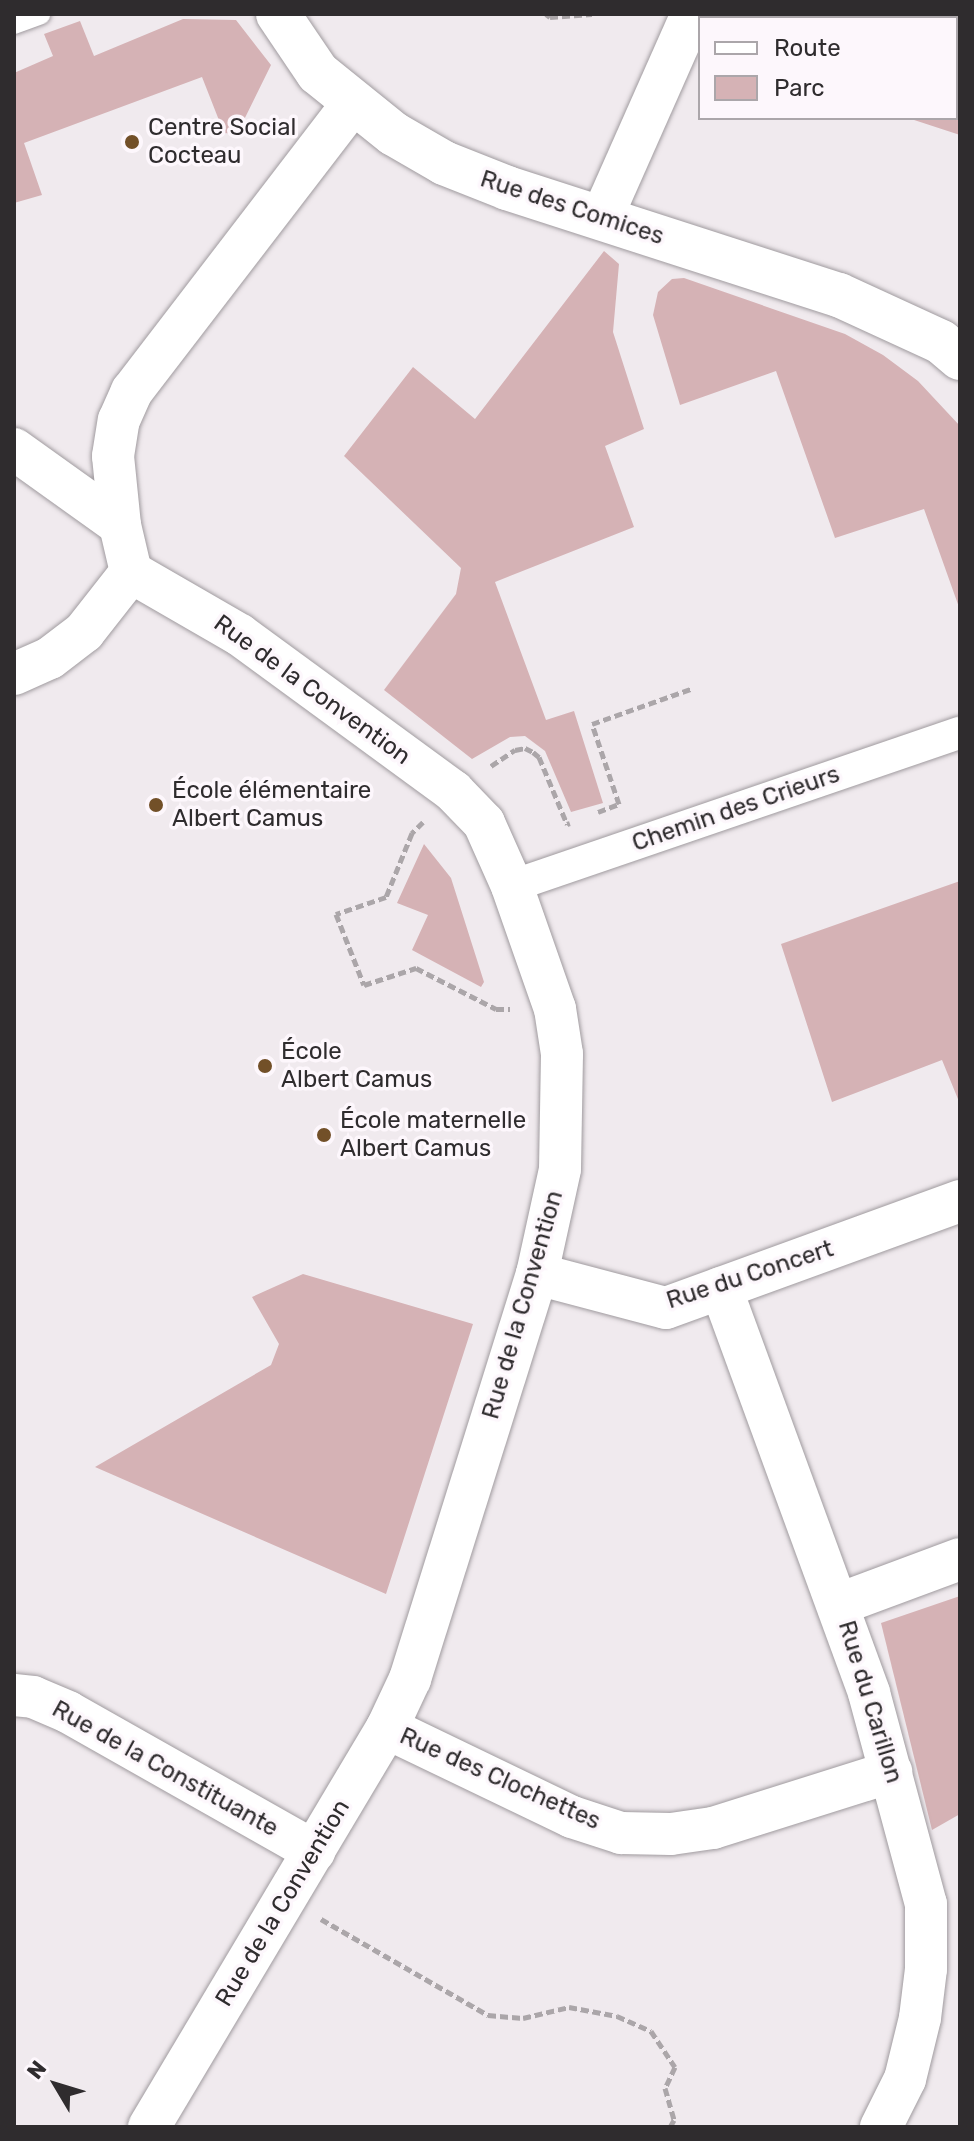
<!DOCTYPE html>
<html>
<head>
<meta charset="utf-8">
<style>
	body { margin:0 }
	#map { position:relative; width:974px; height:2141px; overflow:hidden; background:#f0eaee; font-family:Rubik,sans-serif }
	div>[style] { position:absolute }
	.green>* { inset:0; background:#d5b2b5 }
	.path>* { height:5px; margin-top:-2.5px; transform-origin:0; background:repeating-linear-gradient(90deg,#aba6a9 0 8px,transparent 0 12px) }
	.roads { filter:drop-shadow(0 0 2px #a09b9f) drop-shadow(0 0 2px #a09b9f) }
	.service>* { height:22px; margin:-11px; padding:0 11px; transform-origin:11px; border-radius:11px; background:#fff }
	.pedestrian>* { height:32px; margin:-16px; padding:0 16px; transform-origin:16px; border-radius:16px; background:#fff }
	.minor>* { height:42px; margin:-21px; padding:0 21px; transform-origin:21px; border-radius:21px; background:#fff }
	.tertiary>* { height:44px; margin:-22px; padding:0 22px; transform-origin:22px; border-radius:22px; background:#fff }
	.dots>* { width:22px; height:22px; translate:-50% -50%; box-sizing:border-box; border:4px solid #fdf7fc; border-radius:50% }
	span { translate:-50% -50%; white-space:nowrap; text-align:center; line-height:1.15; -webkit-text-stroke:7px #fdf7fc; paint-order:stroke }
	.poi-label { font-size:24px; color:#2f2c2e }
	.left { translate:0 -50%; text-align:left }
	.street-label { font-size:24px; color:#2f2c2e }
	.frame { position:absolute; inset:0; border:16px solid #2f2c2e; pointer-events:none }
	.legend { position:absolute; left:698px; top:16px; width:260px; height:104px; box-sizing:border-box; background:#fdf7fc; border:2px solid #aba6aa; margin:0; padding:10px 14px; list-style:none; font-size:24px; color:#2f2c2e }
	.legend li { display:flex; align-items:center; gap:16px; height:40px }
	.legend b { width:40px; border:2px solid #aba6aa }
	.north { position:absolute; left:16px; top:2045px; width:80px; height:80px; -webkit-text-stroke:6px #fdf7fc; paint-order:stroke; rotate:308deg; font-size:22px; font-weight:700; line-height:32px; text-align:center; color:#2f2c2e }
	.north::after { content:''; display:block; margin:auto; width:28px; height:36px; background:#2f2c2e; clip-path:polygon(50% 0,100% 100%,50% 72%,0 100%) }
</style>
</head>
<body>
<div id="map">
	<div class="green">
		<div style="clip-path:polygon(896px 14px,960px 14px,960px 135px,908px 118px,956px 118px,956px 18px,894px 18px)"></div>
		<div style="clip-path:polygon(183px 19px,236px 20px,271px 65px,237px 134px,224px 133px,202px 77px,24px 143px,42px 195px,14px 203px,14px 73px,53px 56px,44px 34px,80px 21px,94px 56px)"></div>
		<div style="clip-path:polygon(604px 251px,619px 264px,613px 332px,644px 429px,605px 446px,634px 527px,495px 582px,546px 720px,574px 711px,603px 803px,571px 812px,545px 751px,525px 736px,510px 737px,472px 759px,384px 690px,456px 594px,461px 568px,344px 456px,413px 367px,475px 419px)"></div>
		<div style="clip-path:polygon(684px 278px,845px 334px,883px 355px,918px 381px,960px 426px,960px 610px,924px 509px,835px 538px,776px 371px,680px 405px,653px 315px,658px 292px,672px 279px)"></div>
		<div style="clip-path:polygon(424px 844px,451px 878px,484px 982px,481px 987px,412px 950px,428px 915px,397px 903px)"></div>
		<div style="clip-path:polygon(960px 881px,960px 1104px,942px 1060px,832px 1102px,781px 944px)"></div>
		<div style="clip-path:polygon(303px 1274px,473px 1324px,386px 1594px,95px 1467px,271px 1365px,279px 1344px,252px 1297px)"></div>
		<div style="clip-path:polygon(960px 1596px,960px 1814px,932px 1830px,881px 1623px)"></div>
	</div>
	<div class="path">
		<div style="left:546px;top:14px;width:5px;rotate:37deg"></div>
		<div style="left:550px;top:17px;width:42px;rotate:-4.1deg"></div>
		<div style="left:491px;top:766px;width:29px;rotate:-34deg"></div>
		<div style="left:515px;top:750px;width:10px;rotate:-11deg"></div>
		<div style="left:525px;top:748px;width:9px;rotate:27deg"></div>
		<div style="left:533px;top:752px;width:8px;rotate:40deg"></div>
		<div style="left:539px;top:757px;width:73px;rotate:67.3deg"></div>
		<div style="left:567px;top:824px;width:3px;rotate:-18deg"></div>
		<div style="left:598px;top:812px;width:22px;rotate:-21deg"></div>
		<div style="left:619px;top:804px;width:84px;rotate:-108.6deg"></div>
		<div style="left:592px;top:724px;width:105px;rotate:-19.5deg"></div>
		<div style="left:423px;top:822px;width:16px;rotate:135deg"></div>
		<div style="left:412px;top:833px;width:69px;rotate:112.1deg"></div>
		<div style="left:386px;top:897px;width:53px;rotate:161.2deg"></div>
		<div style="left:336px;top:914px;width:76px;rotate:68.5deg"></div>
		<div style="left:364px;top:985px;width:55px;rotate:-18.1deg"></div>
		<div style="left:416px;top:968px;width:90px;rotate:27.1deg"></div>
		<div style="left:496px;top:1009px;width:14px"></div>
		<div style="left:321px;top:1919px;width:193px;rotate:29.9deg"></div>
		<div style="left:488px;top:2015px;width:35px;rotate:5deg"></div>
		<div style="left:523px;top:2018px;width:47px;rotate:-13.4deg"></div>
		<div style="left:569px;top:2007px;width:49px;rotate:10.6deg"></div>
		<div style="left:617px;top:2016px;width:37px;rotate:24deg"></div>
		<div style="left:651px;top:2031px;width:43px;rotate:56.3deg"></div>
		<div style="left:675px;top:2067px;width:23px;rotate:115deg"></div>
		<div style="left:665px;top:2088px;width:33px;rotate:74deg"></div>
		<div style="left:674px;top:2120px;width:8px;rotate:120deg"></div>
	</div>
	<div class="roads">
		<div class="service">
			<div style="left:14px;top:23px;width:27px;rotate:-20deg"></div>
		</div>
		<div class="pedestrian">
			<div style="left:512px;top:886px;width:473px;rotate:-18.9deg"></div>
		</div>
		<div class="minor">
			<div style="left:602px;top:217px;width:222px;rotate:-66.1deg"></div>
			<div style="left:14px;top:449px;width:130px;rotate:35.6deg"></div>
			<div style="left:14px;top:674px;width:39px;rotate:-24deg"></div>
			<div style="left:50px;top:658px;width:43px;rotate:-37.4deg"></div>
			<div style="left:84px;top:632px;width:76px;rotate:-51.9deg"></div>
			<div style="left:537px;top:1274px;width:133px;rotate:14.8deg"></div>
			<div style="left:666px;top:1308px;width:313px;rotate:-20deg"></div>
			<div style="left:721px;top:1288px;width:431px;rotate:69.9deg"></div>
			<div style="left:869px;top:1693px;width:219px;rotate:74.9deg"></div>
			<div style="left:926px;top:1904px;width:65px;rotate:90deg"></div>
			<div style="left:926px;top:1969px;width:49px;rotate:97deg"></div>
			<div style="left:920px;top:2018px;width:63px;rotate:103.8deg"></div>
			<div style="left:905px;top:2079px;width:54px;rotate:116.6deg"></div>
			<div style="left:839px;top:1604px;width:129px;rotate:-20.4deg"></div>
			<div style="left:14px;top:1695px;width:19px;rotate:6deg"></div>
			<div style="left:33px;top:1697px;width:38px;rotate:23deg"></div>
			<div style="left:68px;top:1712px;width:283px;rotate:29.5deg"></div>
			<div style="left:387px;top:1728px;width:205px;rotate:25.7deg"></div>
			<div style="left:572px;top:1817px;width:52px;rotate:18.1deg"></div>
			<div style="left:621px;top:1833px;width:50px;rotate:1.1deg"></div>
			<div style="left:671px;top:1834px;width:42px;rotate:-8.1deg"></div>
			<div style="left:713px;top:1828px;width:187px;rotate:-17.5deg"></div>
			<div style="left:149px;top:2127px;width:465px;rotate:-59.2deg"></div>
			<div style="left:387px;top:1728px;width:54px;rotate:-64.9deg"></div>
			<div style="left:410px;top:1679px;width:424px;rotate:-72.6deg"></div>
			<div style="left:537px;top:1274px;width:107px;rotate:-77.6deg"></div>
			<div style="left:560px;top:1169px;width:115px;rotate:-89deg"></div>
			<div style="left:562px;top:1054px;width:46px;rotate:-98.8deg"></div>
			<div style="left:555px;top:1009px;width:130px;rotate:-109.3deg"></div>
			<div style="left:512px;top:886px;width:69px;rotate:-114deg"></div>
			<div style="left:484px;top:823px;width:45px;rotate:-134.1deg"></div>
			<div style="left:453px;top:791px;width:264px;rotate:-143.8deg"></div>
			<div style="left:240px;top:635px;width:126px;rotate:-150deg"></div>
			<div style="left:131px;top:572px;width:48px;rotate:-103.2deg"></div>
			<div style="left:120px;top:525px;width:69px;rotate:-95.8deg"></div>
			<div style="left:113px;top:456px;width:36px;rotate:-81deg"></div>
			<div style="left:119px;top:420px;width:32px;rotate:-66deg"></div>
			<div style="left:132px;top:391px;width:363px;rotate:-52.5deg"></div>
		</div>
		<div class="tertiary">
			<div style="left:278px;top:14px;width:71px;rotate:55.9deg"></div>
			<div style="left:318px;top:73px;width:97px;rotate:38.8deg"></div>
			<div style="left:394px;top:134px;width:58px;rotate:30.1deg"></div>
			<div style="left:444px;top:163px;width:68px;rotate:21.6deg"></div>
			<div style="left:507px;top:188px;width:349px;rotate:17.9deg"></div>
			<div style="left:839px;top:295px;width:112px;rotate:24.7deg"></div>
			<div style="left:941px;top:342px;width:25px;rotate:40deg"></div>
		</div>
	</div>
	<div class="dots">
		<div style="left:132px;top:142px;background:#725028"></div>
		<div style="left:156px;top:805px;background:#725028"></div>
		<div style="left:265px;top:1066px;background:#725028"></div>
		<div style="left:324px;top:1135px;background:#725028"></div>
	</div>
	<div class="poi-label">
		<span class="left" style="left:148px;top:142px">Centre Social<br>Cocteau</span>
		<span class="left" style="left:172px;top:805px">École élémentaire<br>Albert Camus</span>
		<span class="left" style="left:281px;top:1066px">École<br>Albert Camus</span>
		<span class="left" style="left:340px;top:1135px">École maternelle<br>Albert Camus</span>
	</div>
	<div class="street-label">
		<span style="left:572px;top:208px;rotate:18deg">Rue des Comices</span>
		<span style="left:312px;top:690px;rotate:36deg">Rue de la Convention</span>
		<span style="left:736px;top:809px;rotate:-19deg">Chemin des Crieurs</span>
		<span style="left:750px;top:1275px;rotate:-18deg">Rue du Concert</span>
		<span style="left:523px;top:1305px;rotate:-74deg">Rue de la Convention</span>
		<span style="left:870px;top:1702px;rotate:73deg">Rue du Carillon</span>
		<span style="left:165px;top:1769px;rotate:29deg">Rue de la Constituante</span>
		<span style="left:500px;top:1779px;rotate:24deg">Rue des Clochettes</span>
		<span style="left:283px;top:1903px;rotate:-59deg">Rue de la Convention</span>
	</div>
	<div class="frame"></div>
	<ul class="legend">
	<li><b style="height:10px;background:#fff"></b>Route</li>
	<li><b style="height:22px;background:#d5b2b5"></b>Parc</li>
	</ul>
	<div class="north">N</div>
</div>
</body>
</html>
